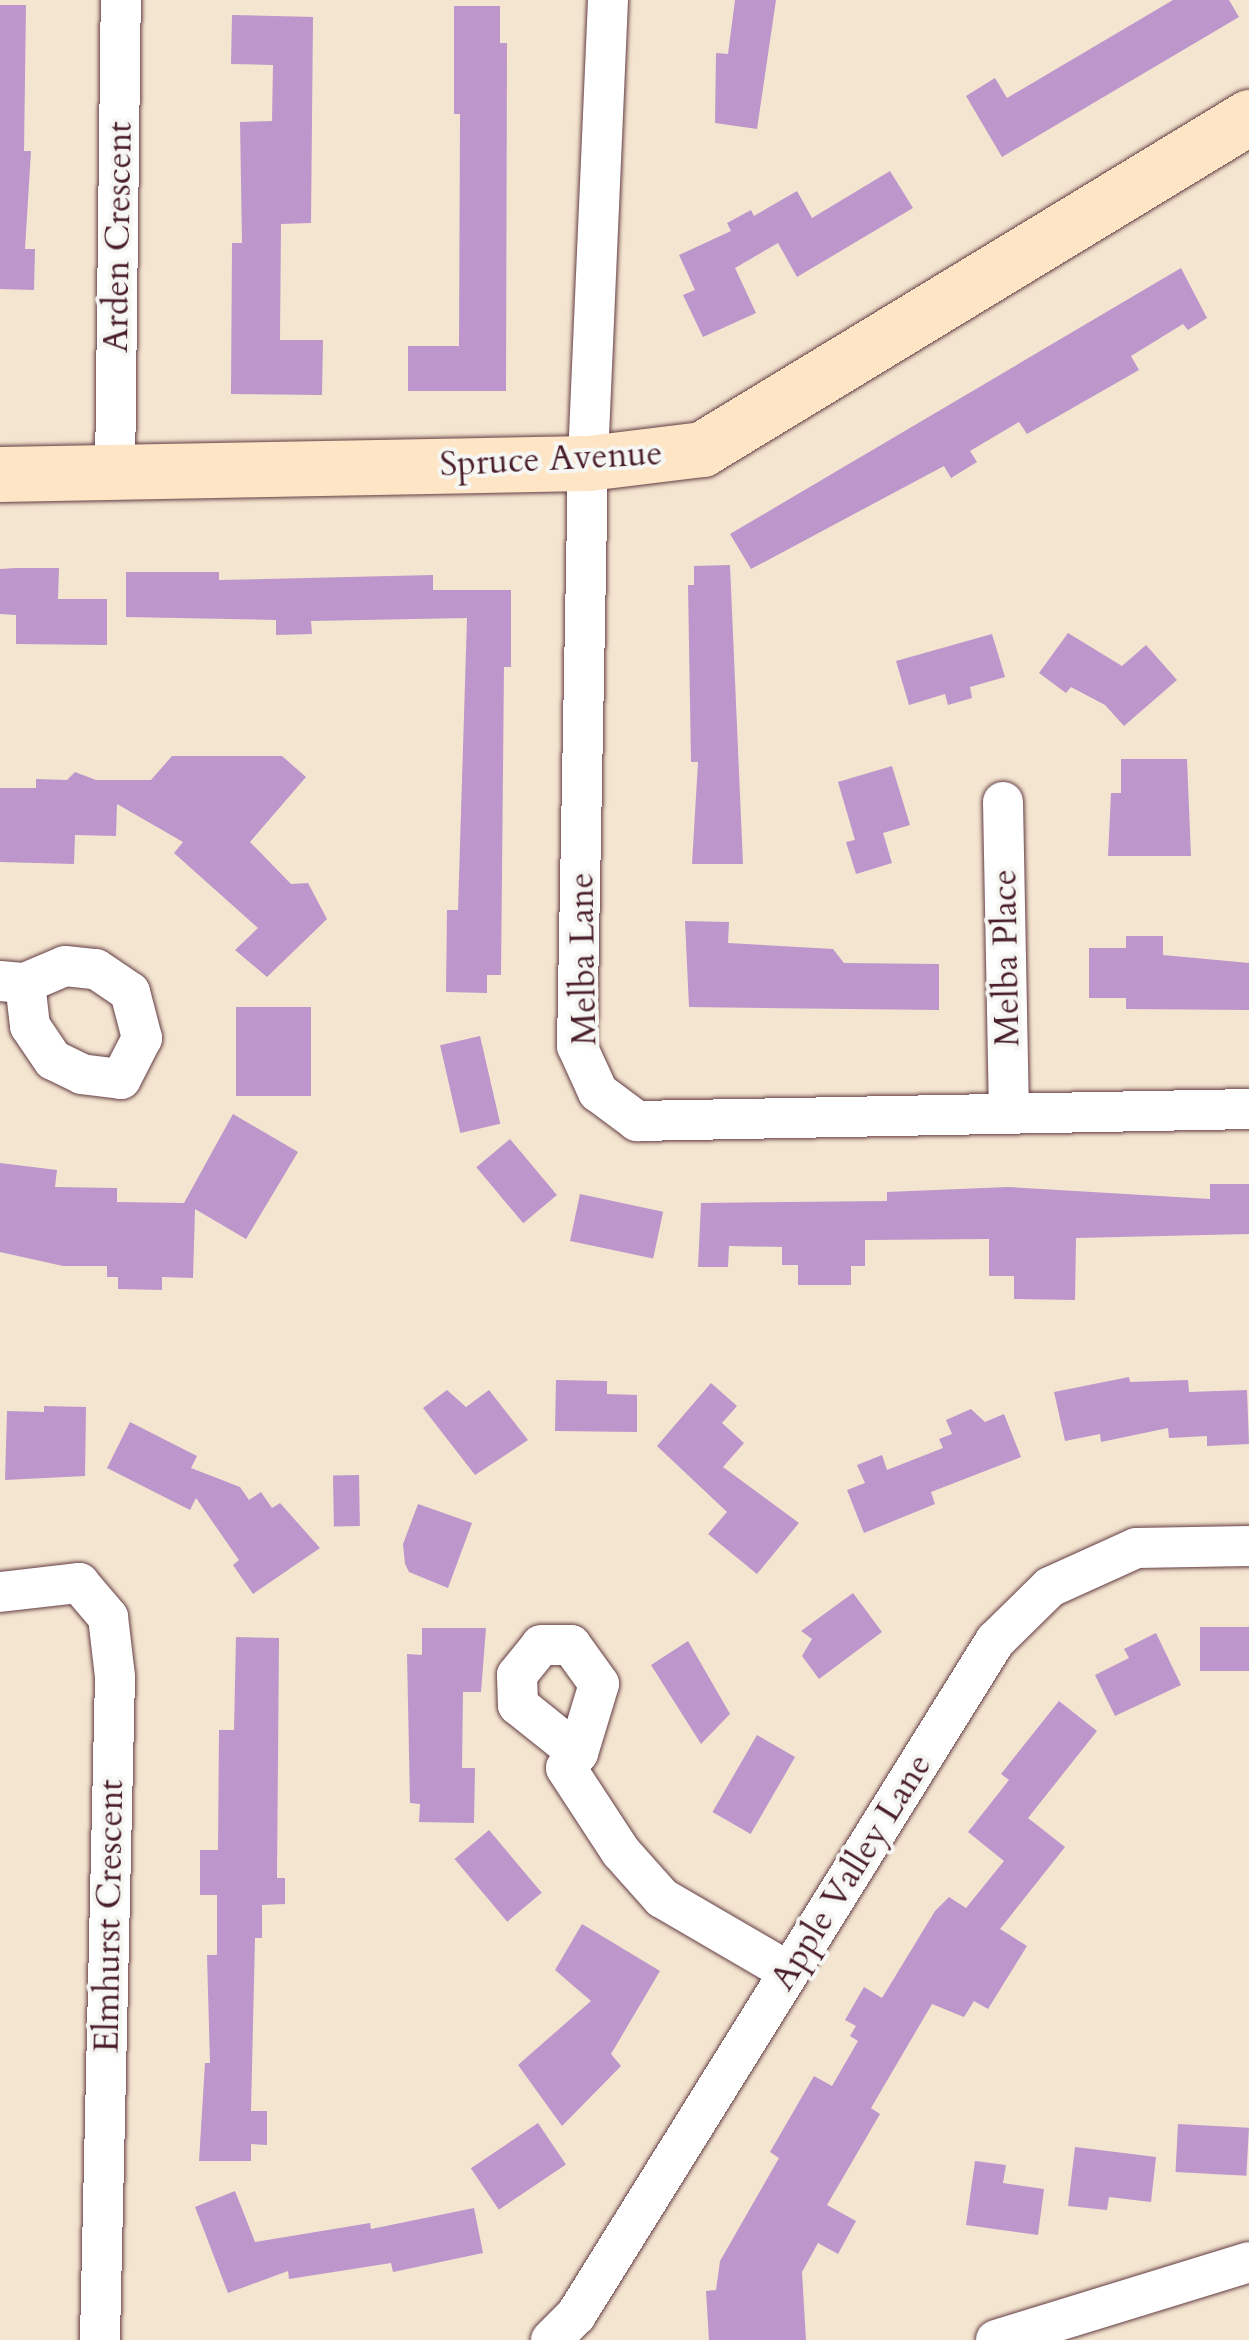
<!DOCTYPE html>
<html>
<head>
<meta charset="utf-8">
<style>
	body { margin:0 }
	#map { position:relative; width:1249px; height:2340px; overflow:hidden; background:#f4e5d0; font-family:Cardo,serif }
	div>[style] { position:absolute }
	.building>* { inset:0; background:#bd96cb; transform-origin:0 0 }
	.roads { filter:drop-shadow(0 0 2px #643d44) drop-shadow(0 0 2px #643d44) }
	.street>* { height:40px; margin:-20px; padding:0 20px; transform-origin:20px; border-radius:20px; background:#fff }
	.secondary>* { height:55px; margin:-27.5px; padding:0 27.5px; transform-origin:27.5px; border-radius:27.5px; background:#fde5c5 }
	span { translate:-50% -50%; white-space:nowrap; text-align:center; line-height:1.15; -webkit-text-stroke:8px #f6f6f2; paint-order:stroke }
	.street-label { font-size:35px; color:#4a1f2b }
</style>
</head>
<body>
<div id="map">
	<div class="building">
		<div style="clip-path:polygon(735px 0,776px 0,757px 129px,715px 123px,716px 53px,728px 54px)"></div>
		<div style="clip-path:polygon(1173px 0,1229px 0,1239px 17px,1002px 157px,966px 96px,995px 78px,1007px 98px)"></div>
		<div style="clip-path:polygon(0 5px,26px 5px,24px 151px,31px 151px,25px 249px,35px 249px,34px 290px,0 289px)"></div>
		<div style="clip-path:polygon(454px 6px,500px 6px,500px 43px,507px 43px,506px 391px,408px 391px,408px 346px,459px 346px,460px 114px,454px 114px)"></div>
		<div style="clip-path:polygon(232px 15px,313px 17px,311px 223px,281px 224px,280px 340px,323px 340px,322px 395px,231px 394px,232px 243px,242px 243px,240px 122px,272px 121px,273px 65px,231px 64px)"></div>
		<div style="clip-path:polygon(890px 171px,913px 208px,797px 277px,778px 243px,735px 268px,756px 313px,703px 337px,683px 295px,695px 290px,679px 255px,731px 231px,727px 223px,751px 210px,754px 216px,797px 191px,812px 218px)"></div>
		<div style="clip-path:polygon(1181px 268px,1207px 318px,1188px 330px,1183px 324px,1131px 356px,1139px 370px,1027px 434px,1019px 422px,970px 451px,977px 462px,951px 478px,944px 466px,751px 569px,730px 534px)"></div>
		<div style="clip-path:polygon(730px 565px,743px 864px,692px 864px,698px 762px,691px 762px,688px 585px,694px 585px,694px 566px)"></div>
		<div style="clip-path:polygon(16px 568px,59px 568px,58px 599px,107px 599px,107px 645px,16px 644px,16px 615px,0 614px,0 569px)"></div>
		<div style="clip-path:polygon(126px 572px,219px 572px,219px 580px,433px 575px,433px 590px,511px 590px,511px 667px,504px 667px,501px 975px,487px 975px,487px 993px,446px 992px,447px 910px,458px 910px,467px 618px,311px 621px,312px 634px,276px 635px,276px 620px,126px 617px)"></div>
		<div style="clip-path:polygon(1068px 633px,1122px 666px,1146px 645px,1177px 680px,1124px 726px,1105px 705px,1071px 687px,1066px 693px,1039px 673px)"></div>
		<div style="clip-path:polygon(992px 634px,1005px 677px,970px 687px,972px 698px,948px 705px,945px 694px,909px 705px,896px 661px)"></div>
		<div style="clip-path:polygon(172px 756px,282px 756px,306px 777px,250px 842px,291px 884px,308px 883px,327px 919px,267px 977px,235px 950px,258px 928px,174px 853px,183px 842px,117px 804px,116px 836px,75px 835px,74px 864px,0 862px,0 788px,36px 788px,36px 779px,67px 780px,75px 772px,96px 780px,151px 780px)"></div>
		<div style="clip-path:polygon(1121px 759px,1187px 759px,1191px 856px,1108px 856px,1111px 793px,1121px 793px)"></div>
		<div style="clip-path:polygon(892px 766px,910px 825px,883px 833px,892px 863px,856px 874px,846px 842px,855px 840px,838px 782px)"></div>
		<div style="clip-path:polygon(685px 921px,729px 922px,728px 943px,833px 949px,844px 963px,939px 964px,939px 1010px,689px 1007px)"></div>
		<div style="clip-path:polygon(1126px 936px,1163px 936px,1163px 955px,1249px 963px,1249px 1010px,1126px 1009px,1126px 998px,1089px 998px,1089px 948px,1126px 948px)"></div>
		<div style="left:236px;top:1007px;width:75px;height:89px"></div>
		<div style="left:480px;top:1036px;width:90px;height:41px;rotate:77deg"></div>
		<div style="clip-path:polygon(233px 1114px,298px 1152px,246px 1239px,195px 1209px,193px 1278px,162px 1277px,162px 1290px,118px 1289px,118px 1277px,107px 1277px,107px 1266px,63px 1266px,0 1252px,0 1163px,57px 1170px,55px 1187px,117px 1188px,117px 1202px,184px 1203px)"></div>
		<div style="left:510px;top:1139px;width:73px;height:44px;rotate:50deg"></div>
		<div style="clip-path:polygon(1210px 1184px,1249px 1184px,1249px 1234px,1076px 1238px,1075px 1300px,1014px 1299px,1014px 1276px,989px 1276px,989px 1239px,865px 1240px,865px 1266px,851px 1266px,851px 1285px,798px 1285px,798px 1265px,782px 1265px,782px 1247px,729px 1246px,728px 1267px,698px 1267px,701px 1203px,887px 1201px,887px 1192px,1008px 1187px,1210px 1199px)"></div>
		<div style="left:580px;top:1194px;width:85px;height:48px;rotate:12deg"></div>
		<div style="clip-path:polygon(1129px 1377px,1130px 1382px,1188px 1380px,1189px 1392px,1247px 1390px,1249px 1444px,1207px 1446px,1207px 1436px,1169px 1438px,1168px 1428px,1101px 1442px,1100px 1434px,1065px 1441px,1054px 1392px)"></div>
		<div style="clip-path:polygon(556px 1380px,607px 1381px,607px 1394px,637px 1395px,637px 1432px,555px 1431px)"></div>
		<div style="clip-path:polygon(711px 1383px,737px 1406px,722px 1423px,744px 1443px,723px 1467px,799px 1523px,757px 1574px,708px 1534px,727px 1512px,657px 1446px)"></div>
		<div style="clip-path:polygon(447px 1390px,466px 1407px,489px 1390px,528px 1440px,475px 1475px,423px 1408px)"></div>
		<div style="clip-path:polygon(44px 1406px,86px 1407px,85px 1476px,5px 1480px,7px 1411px,44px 1412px)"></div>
		<div style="clip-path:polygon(971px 1409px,985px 1422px,1004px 1414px,1021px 1457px,931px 1492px,935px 1504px,864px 1533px,847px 1490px,865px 1483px,857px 1465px,882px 1455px,887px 1470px,943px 1448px,939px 1439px,952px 1434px,946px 1420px)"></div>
		<div style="clip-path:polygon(130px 1422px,197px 1456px,191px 1468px,240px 1487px,249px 1500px,261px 1492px,272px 1508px,280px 1503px,320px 1548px,253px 1594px,233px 1565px,239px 1560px,196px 1498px,190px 1510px,107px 1468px)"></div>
		<div style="left:359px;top:1475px;width:51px;height:26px;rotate:89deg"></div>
		<div style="clip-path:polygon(418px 1504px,472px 1523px,448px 1588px,409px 1572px,405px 1564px,403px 1544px)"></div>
		<div style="clip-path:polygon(853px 1593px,882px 1632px,819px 1679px,802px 1656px,812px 1639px,801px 1631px)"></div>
		<div style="left:1249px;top:1627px;width:44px;height:49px;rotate:90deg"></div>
		<div style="clip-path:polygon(422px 1628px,486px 1628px,481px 1692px,463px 1692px,462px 1768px,475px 1768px,474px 1823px,419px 1822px,420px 1804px,410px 1803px,407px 1654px,422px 1655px)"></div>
		<div style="clip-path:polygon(1156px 1633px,1181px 1685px,1115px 1716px,1095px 1675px,1129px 1658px,1124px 1649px)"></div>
		<div style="clip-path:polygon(236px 1637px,279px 1638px,277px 1878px,285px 1878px,285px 1904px,262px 1905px,262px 1938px,255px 1938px,251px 2111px,267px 2111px,267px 2145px,251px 2144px,251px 2161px,199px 2161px,205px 2063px,210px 2063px,207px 1955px,217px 1955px,217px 1895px,200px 1895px,200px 1850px,218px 1850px,219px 1730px,234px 1730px)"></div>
		<div style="clip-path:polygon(688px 1641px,730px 1714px,701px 1744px,651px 1665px)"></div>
		<div style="clip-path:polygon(1059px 1701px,1097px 1731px,1028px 1818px,1065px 1847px,1000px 1929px,1027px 1946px,988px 2009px,974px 2001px,964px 2017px,932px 2004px,871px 2108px,880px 2114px,827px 2205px,856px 2221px,838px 2254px,818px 2243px,802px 2272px,806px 2340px,709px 2340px,706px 2291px,716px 2290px,720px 2261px,779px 2158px,770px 2152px,814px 2076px,832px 2086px,858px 2041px,850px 2036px,856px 2026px,845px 2020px,864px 1987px,882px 1998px,935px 1911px,949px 1897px,966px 1908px,1004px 1861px,968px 1832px,1009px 1780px,1001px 1774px)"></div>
		<div style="left:757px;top:1735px;width:44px;height:89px;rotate:30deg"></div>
		<div style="left:489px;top:1830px;width:82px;height:45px;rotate:50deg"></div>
		<div style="clip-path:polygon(582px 1924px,660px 1971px,611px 2054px,621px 2066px,562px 2126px,518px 2065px,591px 2001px,555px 1970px)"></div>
		<div style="left:538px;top:2123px;width:50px;height:81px;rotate:56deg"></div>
		<div style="left:1178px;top:2124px;width:71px;height:48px;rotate:3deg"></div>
		<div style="clip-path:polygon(1075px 2147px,1156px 2157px,1151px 2202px,1109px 2197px,1107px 2210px,1068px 2206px)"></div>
		<div style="clip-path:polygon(975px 2161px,1006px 2165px,1003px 2183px,1044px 2189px,1038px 2235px,966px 2225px)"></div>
		<div style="clip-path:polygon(235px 2191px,255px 2242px,370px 2223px,371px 2229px,474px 2208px,483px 2253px,393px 2272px,391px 2263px,289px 2279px,288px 2271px,228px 2293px,195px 2207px)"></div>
	</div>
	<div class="roads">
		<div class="street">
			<div style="left:608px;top:0;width:463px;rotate:92.5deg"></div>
			<div style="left:588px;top:463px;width:583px;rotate:91.08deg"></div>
			<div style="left:577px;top:1046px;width:51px;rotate:65.5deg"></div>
			<div style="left:598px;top:1092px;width:49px;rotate:36.6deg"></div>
			<div style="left:637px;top:1121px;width:612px;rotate:-1.12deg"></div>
			<div style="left:115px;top:474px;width:474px;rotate:-89.3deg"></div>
			<div style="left:1003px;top:802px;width:312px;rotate:88.9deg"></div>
			<div style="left:0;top:981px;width:25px;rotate:5deg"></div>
			<div style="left:25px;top:983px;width:43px;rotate:-23deg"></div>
			<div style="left:65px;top:966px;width:31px;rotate:6deg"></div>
			<div style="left:96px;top:969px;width:41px;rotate:34.1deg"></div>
			<div style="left:130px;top:992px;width:48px;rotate:75.4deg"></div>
			<div style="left:142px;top:1038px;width:46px;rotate:117.1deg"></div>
			<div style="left:121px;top:1079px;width:39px;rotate:-173deg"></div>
			<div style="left:82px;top:1074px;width:32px;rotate:-154deg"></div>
			<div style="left:53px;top:1060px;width:41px;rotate:-124.1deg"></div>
			<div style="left:30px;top:1026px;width:43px;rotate:-96.6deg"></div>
			<div style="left:0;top:1592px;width:80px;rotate:-6.5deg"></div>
			<div style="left:79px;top:1583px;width:45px;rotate:49.5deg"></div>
			<div style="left:108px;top:1617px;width:60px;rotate:83.3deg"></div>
			<div style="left:115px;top:1677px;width:663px;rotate:91.3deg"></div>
			<div style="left:578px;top:1753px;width:77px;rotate:-141.3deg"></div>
			<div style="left:518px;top:1705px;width:30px;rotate:-92deg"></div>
			<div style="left:517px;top:1675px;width:38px;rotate:-51deg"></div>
			<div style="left:541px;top:1645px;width:30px"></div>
			<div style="left:571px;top:1645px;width:48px;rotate:54.3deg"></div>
			<div style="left:599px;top:1684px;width:72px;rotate:106.9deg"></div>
			<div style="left:578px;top:1753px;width:19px;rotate:129deg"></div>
			<div style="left:566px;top:1768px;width:100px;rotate:56.8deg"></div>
			<div style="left:621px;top:1852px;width:62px;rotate:48.3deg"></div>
			<div style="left:662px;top:1898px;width:147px;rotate:30.2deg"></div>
			<div style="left:551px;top:2340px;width:35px;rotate:-45deg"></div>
			<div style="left:576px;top:2315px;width:794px;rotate:-58.13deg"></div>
			<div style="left:995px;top:1641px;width:77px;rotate:-44.5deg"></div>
			<div style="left:1050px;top:1587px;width:94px;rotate:-24.4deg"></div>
			<div style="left:1136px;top:1548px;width:113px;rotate:-1deg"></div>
			<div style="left:996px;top:2340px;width:265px;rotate:-17.1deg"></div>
		</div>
		<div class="secondary">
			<div style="left:0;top:474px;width:588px;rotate:-1.07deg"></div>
			<div style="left:588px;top:463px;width:115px;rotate:-7deg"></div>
			<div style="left:702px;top:449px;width:640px;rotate:-31.26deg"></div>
		</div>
	</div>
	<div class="street-label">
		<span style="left:118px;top:237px;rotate:-89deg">Arden Crescent</span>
		<span style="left:551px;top:459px;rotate:-3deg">Spruce Avenue</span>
		<span style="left:1006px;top:958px;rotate:-91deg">Melba Place</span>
		<span style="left:583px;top:959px;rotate:-91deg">Melba Lane</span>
		<span style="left:851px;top:1872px;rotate:-58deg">Apple Valley Lane</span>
		<span style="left:109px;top:1916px;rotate:-89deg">Elmhurst Crescent</span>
	</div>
</div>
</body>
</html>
